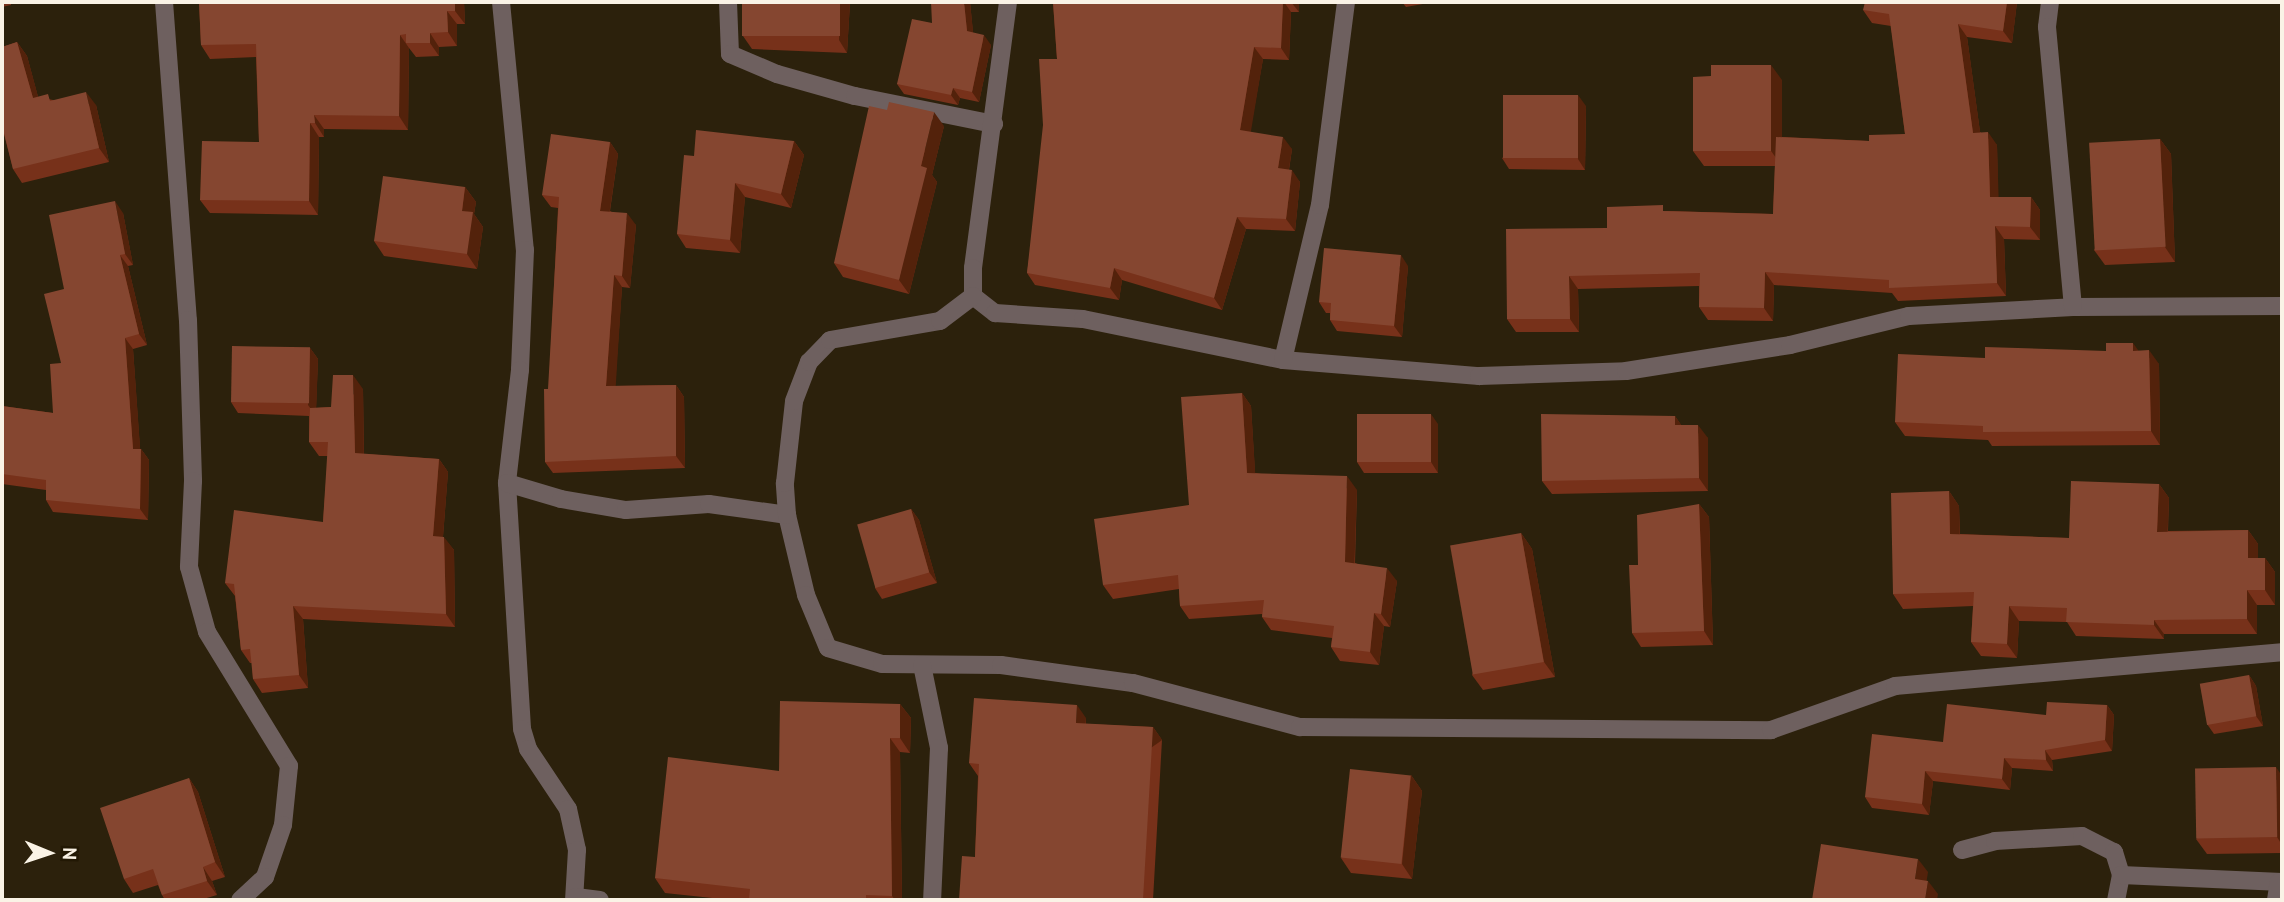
<!DOCTYPE html>
<html>
<head>
<meta charset="utf-8">
<style>
	body { margin:0 }
	#map { position:relative; width:2284px; height:902px; overflow:hidden; background:#2c210c; font-family:"PT Sans",sans-serif }
	div>[style] { position:absolute }
	.street>* { height:18px; margin:-9px; padding:0 9px; transform-origin:9px; border-radius:9px; background:#6e605f }
	.wall>* { inset:0; background:#77311a }
	.shaded-wall>* { inset:0; background:#53220b; transform-origin:0 0 }
	.building>* { inset:0; background:#854630; transform-origin:0 0 }
	span { translate:-50% -50%; white-space:nowrap; text-align:center; line-height:1.15; -webkit-text-stroke:5px #221804; paint-order:stroke }
	.frame { position:absolute; inset:0; border:4px solid #faf3e6; pointer-events:none }
	.north { position:absolute; left:14px; top:818px; width:70px; height:70px; -webkit-text-stroke:5px #221804; paint-order:stroke; rotate:92deg; font-size:19px; font-weight:700; line-height:28px; text-align:center; color:#faf3e6 }
	.north::after { content:''; display:block; margin:auto; width:24px; height:32px; background:#faf3e6; clip-path:polygon(50% 0,100% 100%,50% 72%,0 100%) }
</style>
</head>
<body>
<div id="map">
	<div class="street">
		<div style="left:164px;top:2px;width:319px;rotate:85.7deg"></div>
		<div style="left:188px;top:320px;width:161px;rotate:88.2deg"></div>
		<div style="left:193px;top:481px;width:86px;rotate:92.7deg"></div>
		<div style="left:189px;top:567px;width:67px;rotate:74.5deg"></div>
		<div style="left:207px;top:632px;width:157px;rotate:58.5deg"></div>
		<div style="left:289px;top:766px;width:59px;rotate:95.8deg"></div>
		<div style="left:283px;top:825px;width:55px;rotate:109.1deg"></div>
		<div style="left:265px;top:877px;width:34px;rotate:137deg"></div>
		<div style="left:501px;top:2px;width:249px;rotate:84.5deg"></div>
		<div style="left:525px;top:250px;width:120px;rotate:92.4deg"></div>
		<div style="left:520px;top:370px;width:114px;rotate:96.6deg"></div>
		<div style="left:507px;top:483px;width:246px;rotate:86.5deg"></div>
		<div style="left:522px;top:729px;width:21px;rotate:73deg"></div>
		<div style="left:528px;top:749px;width:72px;rotate:56.3deg"></div>
		<div style="left:568px;top:809px;width:42px;rotate:77.6deg"></div>
		<div style="left:577px;top:850px;width:50px;rotate:93.4deg"></div>
		<div style="left:728px;top:2px;width:52px;rotate:87.8deg"></div>
		<div style="left:730px;top:54px;width:51px;rotate:23.1deg"></div>
		<div style="left:777px;top:74px;width:81px;rotate:15.8deg"></div>
		<div style="left:855px;top:96px;width:142px;rotate:11.4deg"></div>
		<div style="left:1008px;top:2px;width:268px;rotate:97.5deg"></div>
		<div style="left:973px;top:268px;width:28px;rotate:90deg"></div>
		<div style="left:973px;top:296px;width:28px;rotate:38deg"></div>
		<div style="left:995px;top:313px;width:88px;rotate:3.9deg"></div>
		<div style="left:1083px;top:319px;width:204px;rotate:11.6deg"></div>
		<div style="left:1283px;top:360px;width:197px;rotate:4.7deg"></div>
		<div style="left:1479px;top:376px;width:147px;rotate:-1.9deg"></div>
		<div style="left:1626px;top:371px;width:166px;rotate:-9deg"></div>
		<div style="left:1790px;top:345px;width:122px;rotate:-13.7deg"></div>
		<div style="left:1909px;top:316px;width:164px;rotate:-3.1deg"></div>
		<div style="left:2073px;top:307px;width:209px;rotate:-0.3deg"></div>
		<div style="left:2050px;top:2px;width:25px;rotate:97deg"></div>
		<div style="left:2047px;top:27px;width:281px;rotate:84.7deg"></div>
		<div style="left:1283px;top:360px;width:159px;rotate:-76.6deg"></div>
		<div style="left:1320px;top:205px;width:205px;rotate:-82.7deg"></div>
		<div style="left:507px;top:483px;width:56px;rotate:16.5deg"></div>
		<div style="left:561px;top:499px;width:66px;rotate:9.6deg"></div>
		<div style="left:626px;top:510px;width:83px;rotate:-4.1deg"></div>
		<div style="left:709px;top:504px;width:79px;rotate:8deg"></div>
		<div style="left:787px;top:515px;width:82px;rotate:76.6deg"></div>
		<div style="left:806px;top:595px;width:57px;rotate:67.5deg"></div>
		<div style="left:828px;top:648px;width:56px;rotate:16.5deg"></div>
		<div style="left:882px;top:664px;width:119px;rotate:0.5deg"></div>
		<div style="left:1001px;top:665px;width:133px;rotate:7.8deg"></div>
		<div style="left:1133px;top:683px;width:173px;rotate:14.8deg"></div>
		<div style="left:1300px;top:727px;width:471px;rotate:0.4deg"></div>
		<div style="left:1771px;top:730px;width:132px;rotate:-19.5deg"></div>
		<div style="left:1895px;top:686px;width:388px;rotate:-5deg"></div>
		<div style="left:787px;top:515px;width:32px;rotate:-94deg"></div>
		<div style="left:785px;top:483px;width:82px;rotate:-83.7deg"></div>
		<div style="left:794px;top:401px;width:42px;rotate:-69deg"></div>
		<div style="left:809px;top:362px;width:30px;rotate:-46deg"></div>
		<div style="left:830px;top:340px;width:112px;rotate:-9.8deg"></div>
		<div style="left:940px;top:321px;width:41px;rotate:-37.1deg"></div>
		<div style="left:922px;top:665px;width:85px;rotate:78.4deg"></div>
		<div style="left:939px;top:748px;width:152px;rotate:92.6deg"></div>
		<div style="left:1962px;top:850px;width:34px;rotate:-15deg"></div>
		<div style="left:1995px;top:841px;width:87px;rotate:-3.3deg"></div>
		<div style="left:2082px;top:836px;width:36px;rotate:27deg"></div>
		<div style="left:2114px;top:852px;width:24px;rotate:73deg"></div>
		<div style="left:2121px;top:875px;width:25px;rotate:101deg"></div>
		<div style="left:2121px;top:875px;width:161px;rotate:2.5deg"></div>
		<div style="left:576px;top:897px;width:24px;rotate:7deg"></div>
		<div style="left:2276px;top:900px;width:18px;rotate:-81deg"></div>
	</div>
	<div class="wall">
		<div style="clip-path:polygon(2px 2px,11px 2px,11px 5px,2px 7px)"></div>
		<div style="clip-path:polygon(199px 2px,464px 2px,465px 24px,457px 24px,457px 46px,439px 47px,439px 56px,416px 57px,409px 48px,408px 130px,324px 129px,324px 137px,319px 137px,318px 215px,210px 213px,200px 200px,259px 142px,256px 57px,210px 59px,201px 45px)"></div>
		<div style="clip-path:polygon(850px 2px,847px 53px,752px 49px,743px 36px)"></div>
		<div style="clip-path:polygon(970px 2px,973px 33px,991px 45px,979px 102px,960px 98px,958px 105px,904px 94px,897px 84px,932px 23px)"></div>
		<div style="clip-path:polygon(1053px 2px,1299px 2px,1299px 12px,1291px 12px,1289px 60px,1263px 59px,1250px 132px,1292px 149px,1289px 170px,1300px 182px,1295px 231px,1246px 229px,1222px 310px,1122px 280px,1119px 300px,1035px 285px,1027px 273px,1057px 59px)"></div>
		<div style="clip-path:polygon(1402px 2px,1434px 2px,1406px 7px)"></div>
		<div style="clip-path:polygon(2017px 2px,2012px 43px,1967px 37px,1980px 132px,1997px 145px,1998px 197px,2031px 197px,2040px 210px,2040px 240px,2004px 239px,2006px 296px,1898px 301px,1892px 293px,1774px 285px,1773px 321px,1708px 320px,1699px 307px,1699px 286px,1578px 289px,1579px 332px,1516px 332px,1507px 319px,1607px 228px,1667px 211px,1773px 214px,1775px 166px,1704px 166px,1693px 151px,1782px 80px,1782px 137px,1869px 141px,1905px 134px,1891px 26px,1872px 23px,1863px 10px)"></div>
		<div style="clip-path:polygon(17px 42px,27px 56px,38px 97px,53px 100px,96px 105px,109px 162px,22px 183px,13px 169px,4px 134px,2px 134px,2px 47px)"></div>
		<div style="clip-path:polygon(1586px 106px,1585px 170px,1509px 169px,1502px 158px)"></div>
		<div style="clip-path:polygon(944px 126px,932px 175px,937px 182px,909px 294px,843px 277px,834px 263px)"></div>
		<div style="clip-path:polygon(2160px 139px,2171px 154px,2175px 262px,2105px 265px,2094px 250px)"></div>
		<div style="clip-path:polygon(794px 141px,804px 155px,791px 208px,745px 197px,740px 253px,686px 248px,677px 234px,694px 156px)"></div>
		<div style="clip-path:polygon(610px 142px,618px 154px,610px 211px,636px 225px,630px 288px,622px 287px,615px 386px,676px 385px,684px 397px,685px 468px,553px 473px,545px 462px,558px 208px,551px 207px,542px 195px)"></div>
		<div style="clip-path:polygon(465px 187px,476px 202px,474px 214px,483px 227px,477px 269px,384px 256px,374px 241px)"></div>
		<div style="clip-path:polygon(123px 213px,133px 265px,128px 266px,147px 345px,133px 349px,140px 449px,141px 449px,149px 460px,148px 520px,53px 512px,46px 500px,46px 490px,2px 484px,2px 406px,53px 413px,61px 363px)"></div>
		<div style="clip-path:polygon(1408px 266px,1402px 337px,1337px 331px,1330px 320px,1330px 313px,1326px 313px,1319px 302px)"></div>
		<div style="clip-path:polygon(310px 348px,318px 359px,316px 408px,331px 407px,363px 389px,364px 454px,439px 459px,448px 472px,443px 537px,454px 550px,455px 627px,303px 619px,308px 688px,262px 693px,253px 679px,252px 663px,250px 663px,241px 650px,235px 596px,225px 583px,323px 522px,328px 456px,319px 456px,309px 442px,309px 416px,238px 413px,231px 402px)"></div>
		<div style="clip-path:polygon(2106px 351px,2139px 351px,2159px 364px,2160px 445px,1992px 446px,1988px 440px,1905px 436px,1895px 422px,1985px 358px)"></div>
		<div style="clip-path:polygon(1242px 393px,1251px 406px,1255px 473px,1357px 490px,1355px 563px,1397px 581px,1390px 627px,1384px 626px,1379px 665px,1340px 661px,1331px 647px,1332px 638px,1271px 630px,1262px 617px,1262px 614px,1189px 619px,1180px 606px,1179px 589px,1113px 599px,1103px 585px,1189px 505px)"></div>
		<div style="clip-path:polygon(1675px 416px,1681px 425px,1708px 438px,1708px 491px,1552px 494px,1542px 481px)"></div>
		<div style="clip-path:polygon(1438px 424px,1438px 473px,1364px 473px,1357px 462px)"></div>
		<div style="clip-path:polygon(2159px 484px,2169px 498px,2168px 531px,2248px 530px,2258px 544px,2258px 558px,2265px 558px,2275px 572px,2275px 605px,2257px 605px,2257px 634px,2164px 634px,2164px 639px,2076px 636px,2067px 622px,2019px 621px,2017px 658px,1981px 656px,1971px 642px,1973px 606px,1903px 609px,1893px 594px,1949px 491px,1959px 506px,1960px 534px,2069px 538px)"></div>
		<div style="clip-path:polygon(1699px 504px,1709px 517px,1713px 645px,1641px 647px,1632px 633px,1638px 565px)"></div>
		<div style="clip-path:polygon(911px 509px,919px 520px,937px 583px,882px 599px,875px 588px)"></div>
		<div style="clip-path:polygon(1521px 533px,1532px 549px,1555px 677px,1483px 690px,1472px 675px)"></div>
		<div style="clip-path:polygon(2249px 675px,2256px 686px,2263px 726px,2214px 734px,2207px 724px)"></div>
		<div style="clip-path:polygon(900px 704px,911px 718px,910px 753px,900px 752px,902px 900px,731px 900px,665px 893px,655px 878px,779px 771px)"></div>
		<div style="clip-path:polygon(2107px 705px,2114px 715px,2112px 751px,2052px 760px,2053px 771px,2012px 768px,2010px 790px,1933px 781px,1929px 815px,1872px 808px,1865px 797px,1943px 742px,2046px 715px)"></div>
		<div style="clip-path:polygon(1086px 718px,1086px 724px,1153px 727px,1162px 740px,1153px 900px,959px 900px,975px 857px,978px 776px,969px 763px)"></div>
		<div style="clip-path:polygon(1411px 775px,1422px 791px,1412px 879px,1351px 873px,1341px 858px)"></div>
		<div style="clip-path:polygon(2282px 776px,2282px 853px,2207px 854px,2196px 839px)"></div>
		<div style="clip-path:polygon(189px 778px,198px 792px,225px 877px,212px 881px,217px 895px,200px 900px,165px 900px,162px 895px,158px 885px,133px 893px,124px 879px)"></div>
	</div>
	<div class="shaded-wall">
		<div style="clip-path:polygon(455px 2px,464px 2px,465px 24px,455px 11px)"></div>
		<div style="clip-path:polygon(840px 2px,850px 2px,847px 53px,839px 40px)"></div>
		<div style="clip-path:polygon(964px 2px,970px 2px,974px 41px,967px 31px)"></div>
		<div style="clip-path:polygon(1283px 2px,1284px 2px,1291px 12px,1289px 60px,1281px 48px)"></div>
		<div style="clip-path:polygon(1291px 2px,1299px 2px,1299px 12px)"></div>
		<div style="clip-path:polygon(2007px 2px,2017px 2px,2012px 43px,2003px 31px)"></div>
		<div style="clip-path:polygon(447px 11px,457px 24px,457px 46px,448px 32px)"></div>
		<div style="clip-path:polygon(1958px 24px,1967px 37px,1982px 146px,1973px 133px)"></div>
		<div style="clip-path:polygon(430px 33px,439px 47px,439px 56px,430px 43px)"></div>
		<div style="clip-path:polygon(400px 35px,409px 48px,408px 130px,399px 116px)"></div>
		<div style="clip-path:polygon(984px 35px,991px 45px,979px 102px,972px 92px)"></div>
		<div style="clip-path:polygon(17px 42px,27px 56px,42px 111px,33px 98px)"></div>
		<div style="clip-path:polygon(1254px 47px,1263px 59px,1249px 143px,1240px 130px)"></div>
		<div style="clip-path:polygon(1771px 65px,1782px 80px,1782px 166px,1771px 151px)"></div>
		<div style="clip-path:polygon(953px 88px,960px 98px,958px 105px,951px 95px)"></div>
		<div style="clip-path:polygon(86px 92px,96px 105px,109px 162px,99px 148px)"></div>
		<div style="clip-path:polygon(1578px 95px,1586px 106px,1585px 170px,1578px 159px)"></div>
		<div style="clip-path:polygon(934px 112px,944px 126px,932px 175px,937px 182px,909px 294px,899px 280px,921px 166px)"></div>
		<div style="clip-path:polygon(314px 115px,324px 129px,324px 137px,315px 123px)"></div>
		<div style="clip-path:polygon(310px 123px,319px 137px,318px 215px,309px 201px)"></div>
		<div style="clip-path:polygon(1988px 132px,1997px 145px,1999px 210px,1990px 197px)"></div>
		<div style="clip-path:polygon(1283px 137px,1292px 149px,1287px 181px,1278px 168px)"></div>
		<div style="clip-path:polygon(2160px 139px,2171px 154px,2175px 262px,2165px 247px)"></div>
		<div style="clip-path:polygon(794px 141px,804px 155px,791px 208px,781px 194px)"></div>
		<div style="clip-path:polygon(610px 142px,618px 154px,608px 223px,600px 211px)"></div>
		<div style="clip-path:polygon(1292px 170px,1300px 182px,1295px 231px,1286px 219px)"></div>
		<div style="clip-path:polygon(735px 183px,745px 197px,740px 253px,730px 240px)"></div>
		<div style="clip-path:polygon(465px 187px,476px 202px,474px 214px,483px 227px,477px 269px,467px 254px,462px 211px)"></div>
		<div style="clip-path:polygon(2031px 197px,2040px 210px,2040px 240px,2030px 227px)"></div>
		<div style="clip-path:polygon(115px 201px,123px 213px,133px 265px,125px 254px)"></div>
		<div style="clip-path:polygon(627px 213px,636px 225px,630px 288px,622px 276px)"></div>
		<div style="clip-path:polygon(1237px 217px,1246px 229px,1222px 310px,1214px 298px)"></div>
		<div style="clip-path:polygon(1995px 226px,2004px 239px,2006px 296px,1997px 283px)"></div>
		<div style="clip-path:polygon(120px 255px,128px 266px,147px 345px,139px 334px)"></div>
		<div style="clip-path:polygon(1401px 255px,1408px 266px,1402px 337px,1394px 326px)"></div>
		<div style="clip-path:polygon(1114px 268px,1122px 280px,1119px 300px,1110px 288px)"></div>
		<div style="clip-path:polygon(1765px 272px,1774px 285px,1773px 321px,1764px 308px)"></div>
		<div style="clip-path:polygon(614px 275px,622px 287px,615px 398px,606px 386px)"></div>
		<div style="clip-path:polygon(1569px 276px,1578px 289px,1579px 332px,1570px 319px)"></div>
		<div style="clip-path:polygon(125px 338px,133px 349px,141px 460px,133px 449px)"></div>
		<div style="clip-path:polygon(2133px 343px,2143px 357px,2133px 351px)"></div>
		<div style="clip-path:polygon(310px 348px,318px 359px,316px 416px,308px 405px)"></div>
		<div style="clip-path:polygon(2149px 350px,2159px 364px,2160px 445px,2151px 431px)"></div>
		<div style="clip-path:polygon(353px 375px,363px 389px,364px 467px,355px 453px)"></div>
		<div style="clip-path:polygon(676px 385px,684px 397px,685px 468px,676px 456px)"></div>
		<div style="clip-path:polygon(1242px 393px,1251px 406px,1256px 486px,1247px 473px)"></div>
		<div style="clip-path:polygon(1431px 414px,1438px 424px,1438px 473px,1431px 462px)"></div>
		<div style="clip-path:polygon(1675px 416px,1684px 429px,1675px 425px)"></div>
		<div style="clip-path:polygon(1698px 425px,1708px 438px,1708px 491px,1699px 478px)"></div>
		<div style="clip-path:polygon(141px 449px,149px 460px,148px 520px,140px 509px)"></div>
		<div style="clip-path:polygon(439px 459px,448px 472px,442px 549px,433px 536px)"></div>
		<div style="clip-path:polygon(1347px 476px,1357px 490px,1354px 575px,1345px 562px)"></div>
		<div style="clip-path:polygon(2159px 484px,2169px 498px,2167px 546px,2157px 532px)"></div>
		<div style="clip-path:polygon(1949px 491px,1959px 506px,1960px 548px,1950px 534px)"></div>
		<div style="clip-path:polygon(1699px 504px,1709px 517px,1713px 645px,1704px 631px)"></div>
		<div style="clip-path:polygon(911px 509px,919px 520px,937px 583px,929px 572px)"></div>
		<div style="clip-path:polygon(2248px 530px,2258px 544px,2258px 572px,2248px 558px)"></div>
		<div style="clip-path:polygon(1521px 533px,1532px 549px,1555px 677px,1544px 662px)"></div>
		<div style="clip-path:polygon(444px 537px,454px 550px,455px 627px,446px 614px)"></div>
		<div style="clip-path:polygon(2265px 558px,2275px 572px,2275px 605px,2265px 590px)"></div>
		<div style="clip-path:polygon(1387px 568px,1397px 581px,1390px 627px,1381px 614px)"></div>
		<div style="clip-path:polygon(2247px 590px,2257px 605px,2257px 634px,2247px 619px)"></div>
		<div style="clip-path:polygon(293px 606px,303px 619px,308px 688px,299px 675px)"></div>
		<div style="clip-path:polygon(2009px 606px,2019px 621px,2017px 658px,2007px 644px)"></div>
		<div style="clip-path:polygon(1374px 613px,1384px 626px,1379px 665px,1370px 652px)"></div>
		<div style="clip-path:polygon(2154px 620px,2164px 634px,2164px 639px,2154px 625px)"></div>
		<div style="clip-path:polygon(2249px 675px,2256px 686px,2263px 726px,2256px 716px)"></div>
		<div style="clip-path:polygon(900px 704px,911px 718px,910px 753px,900px 738px)"></div>
		<div style="clip-path:polygon(1077px 705px,1086px 718px,1085px 736px,1076px 723px)"></div>
		<div style="clip-path:polygon(2107px 705px,2114px 715px,2112px 751px,2105px 740px)"></div>
		<div style="left:1153px;top:727px;width:16px;height:173px;rotate:55deg"></div>
		<div style="clip-path:polygon(890px 738px,900px 752px,902px 900px,895px 900px,892px 896px)"></div>
		<div style="clip-path:polygon(2045px 750px,2052px 760px,2053px 771px,2046px 760px)"></div>
		<div style="clip-path:polygon(2004px 758px,2012px 768px,2010px 790px,2002px 779px)"></div>
		<div style="clip-path:polygon(2276px 767px,2282px 776px,2282px 845px,2277px 837px)"></div>
		<div style="clip-path:polygon(1925px 771px,1933px 781px,1929px 815px,1922px 804px)"></div>
		<div style="clip-path:polygon(1411px 775px,1422px 791px,1412px 879px,1402px 864px)"></div>
		<div style="clip-path:polygon(189px 778px,198px 792px,225px 877px,215px 862px)"></div>
		<div style="clip-path:polygon(1918px 859px,1928px 872px,1925px 892px,1915px 879px)"></div>
		<div style="clip-path:polygon(203px 867px,212px 881px,217px 895px,207px 881px)"></div>
		<div style="clip-path:polygon(1928px 881px,1938px 894px,1937px 900px,1925px 900px)"></div>
	</div>
	<div class="building">
		<div style="clip-path:polygon(199px 2px,455px 2px,455px 11px,447px 11px,448px 32px,430px 33px,430px 43px,406px 43px,406px 34px,400px 35px,399px 116px,314px 115px,315px 123px,310px 123px,309px 201px,200px 200px,202px 141px,259px 142px,256px 44px,201px 45px)"></div>
		<div style="left:742px;top:2px;width:98px;height:34px"></div>
		<div style="clip-path:polygon(931px 2px,964px 2px,967px 31px,984px 35px,972px 92px,953px 88px,951px 95px,897px 84px,912px 19px,932px 23px)"></div>
		<div style="clip-path:polygon(1053px 2px,1283px 2px,1281px 48px,1254px 47px,1240px 130px,1283px 137px,1278px 168px,1292px 170px,1286px 219px,1237px 217px,1214px 298px,1114px 268px,1110px 288px,1027px 273px,1043px 125px,1039px 59px,1057px 59px)"></div>
		<div style="clip-path:polygon(1865px 2px,2007px 2px,2003px 31px,1958px 24px,1973px 133px,1988px 132px,1990px 197px,2031px 197px,2030px 227px,1995px 226px,1997px 283px,1889px 288px,1889px 280px,1765px 272px,1764px 308px,1699px 307px,1700px 273px,1569px 276px,1570px 319px,1507px 319px,1506px 229px,1607px 228px,1607px 207px,1663px 205px,1663px 211px,1773px 214px,1776px 137px,1869px 141px,1869px 135px,1905px 134px,1889px 14px,1863px 10px)"></div>
		<div style="clip-path:polygon(17px 42px,33px 98px,48px 94px,50px 101px,86px 92px,99px 148px,13px 169px,2px 125px,2px 47px)"></div>
		<div style="clip-path:polygon(1711px 65px,1771px 65px,1771px 151px,1693px 151px,1693px 77px,1711px 76px)"></div>
		<div style="left:1503px;top:95px;width:75px;height:63px"></div>
		<div style="clip-path:polygon(889px 102px,934px 112px,921px 166px,927px 168px,899px 280px,834px 263px,869px 106px,887px 110px)"></div>
		<div style="clip-path:polygon(696px 130px,794px 141px,781px 194px,735px 183px,730px 240px,677px 234px,684px 155px,694px 156px)"></div>
		<div style="clip-path:polygon(551px 134px,610px 142px,600px 211px,627px 213px,622px 276px,614px 275px,606px 386px,676px 385px,676px 456px,545px 462px,544px 389px,548px 389px,559px 197px,542px 195px)"></div>
		<div style="left:2160px;top:139px;width:108px;height:71px;rotate:87deg"></div>
		<div style="clip-path:polygon(383px 176px,465px 187px,462px 211px,473px 212px,467px 254px,374px 241px)"></div>
		<div style="clip-path:polygon(115px 201px,125px 254px,120px 255px,139px 334px,125px 338px,133px 449px,141px 449px,140px 509px,46px 500px,46px 480px,2px 474px,2px 406px,53px 413px,50px 364px,61px 363px,44px 294px,64px 289px,49px 215px)"></div>
		<div style="clip-path:polygon(1324px 248px,1401px 255px,1394px 326px,1330px 320px,1331px 303px,1319px 302px)"></div>
		<div style="clip-path:polygon(2106px 343px,2133px 343px,2133px 351px,2149px 350px,2151px 431px,1983px 432px,1983px 426px,1895px 422px,1898px 354px,1985px 358px,1985px 347px,2106px 351px)"></div>
		<div style="left:232px;top:346px;width:78px;height:56px;rotate:1deg"></div>
		<div style="clip-path:polygon(333px 375px,353px 375px,355px 453px,439px 459px,433px 536px,444px 537px,446px 614px,293px 606px,299px 675px,253px 679px,250px 649px,241px 650px,234px 584px,225px 583px,234px 510px,323px 522px,328px 442px,309px 442px,310px 408px,331px 407px)"></div>
		<div style="clip-path:polygon(1242px 393px,1247px 473px,1347px 476px,1345px 562px,1387px 568px,1381px 614px,1374px 613px,1370px 652px,1331px 647px,1334px 626px,1262px 617px,1264px 600px,1180px 606px,1178px 575px,1103px 585px,1094px 519px,1189px 505px,1181px 397px)"></div>
		<div style="left:1357px;top:414px;width:74px;height:48px"></div>
		<div style="clip-path:polygon(1541px 414px,1675px 416px,1675px 425px,1698px 425px,1699px 478px,1542px 481px)"></div>
		<div style="clip-path:polygon(2071px 481px,2159px 484px,2157px 532px,2248px 530px,2248px 558px,2265px 558px,2265px 590px,2247px 590px,2247px 619px,2154px 620px,2154px 625px,2066px 622px,2067px 608px,2009px 606px,2007px 644px,1971px 642px,1974px 592px,1893px 594px,1891px 493px,1949px 491px,1950px 534px,2069px 538px)"></div>
		<div style="clip-path:polygon(1699px 504px,1704px 631px,1632px 633px,1629px 565px,1638px 565px,1637px 515px)"></div>
		<div style="left:911px;top:509px;width:66px;height:56px;rotate:74deg"></div>
		<div style="left:1521px;top:533px;width:131px;height:72px;rotate:80deg"></div>
		<div style="left:2249px;top:675px;width:42px;height:50px;rotate:80deg"></div>
		<div style="clip-path:polygon(974px 698px,1077px 705px,1076px 723px,1153px 727px,1143px 900px,959px 900px,962px 856px,975px 857px,979px 764px,969px 763px)"></div>
		<div style="clip-path:polygon(780px 701px,900px 704px,900px 738px,890px 738px,892px 896px,866px 895px,866px 900px,749px 900px,750px 889px,655px 878px,668px 757px,779px 771px)"></div>
		<div style="clip-path:polygon(2047px 702px,2107px 705px,2105px 740px,2045px 750px,2046px 760px,2004px 758px,2002px 779px,1925px 771px,1922px 804px,1865px 797px,1872px 734px,1943px 742px,1947px 704px,2046px 715px)"></div>
		<div style="left:2276px;top:767px;width:70px;height:81px;rotate:89deg"></div>
		<div style="left:1350px;top:769px;width:61px;height:89px;rotate:6deg"></div>
		<div style="clip-path:polygon(189px 778px,215px 862px,203px 867px,207px 881px,162px 895px,153px 869px,124px 879px,100px 808px)"></div>
		<div style="clip-path:polygon(1821px 844px,1918px 859px,1915px 879px,1928px 881px,1925px 900px,1812px 900px)"></div>
	</div>
	<div class="frame"></div>
	<div class="north">N</div>
</div>
</body>
</html>
